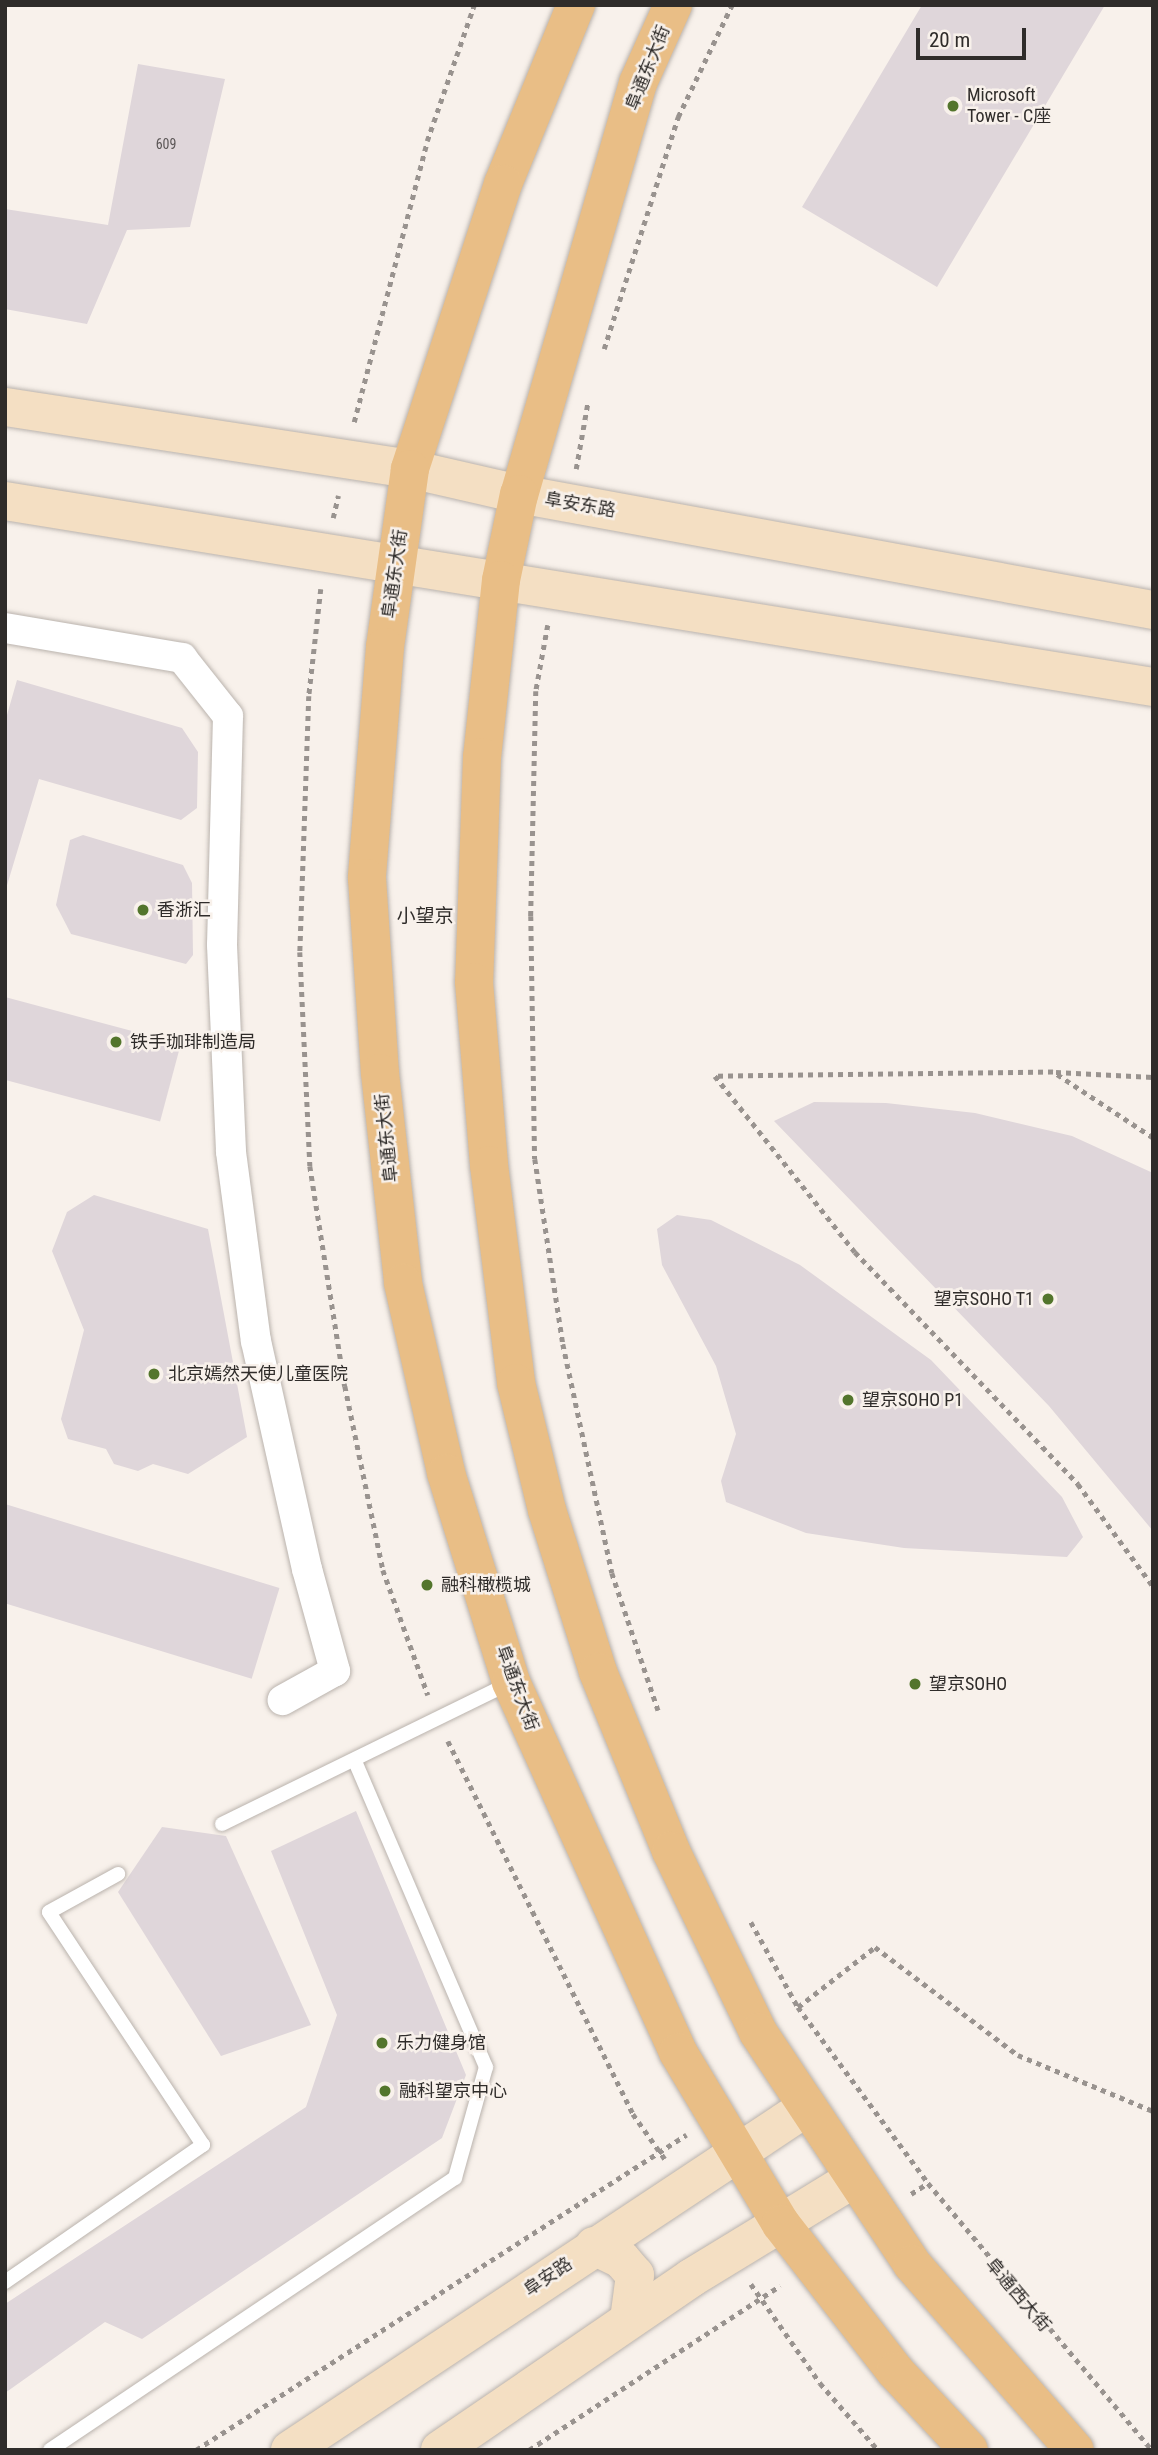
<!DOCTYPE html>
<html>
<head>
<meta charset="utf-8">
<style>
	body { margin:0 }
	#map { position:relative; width:1158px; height:2455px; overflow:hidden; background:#f8f1eb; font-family:"Roboto Condensed","Noto Sans SC",sans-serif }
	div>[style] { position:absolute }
	.building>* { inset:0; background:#dfd6da; transform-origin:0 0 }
	.path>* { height:4.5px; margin-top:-2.25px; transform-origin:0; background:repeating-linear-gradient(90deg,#99938f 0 5px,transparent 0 10px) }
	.roads { filter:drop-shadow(0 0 2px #bab3ad) drop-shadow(0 0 2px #bab3ad) }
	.lane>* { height:14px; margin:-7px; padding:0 7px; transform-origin:7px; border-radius:7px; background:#fff }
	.street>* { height:30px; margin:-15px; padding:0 15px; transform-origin:15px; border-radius:15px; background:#fff }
	.secondary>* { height:38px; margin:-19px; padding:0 19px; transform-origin:19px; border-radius:19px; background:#f4dfc3 }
	.primary>* { height:38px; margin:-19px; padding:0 19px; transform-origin:19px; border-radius:19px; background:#e9be86 }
	.dots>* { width:19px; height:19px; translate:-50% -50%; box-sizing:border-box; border:4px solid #f8f1eb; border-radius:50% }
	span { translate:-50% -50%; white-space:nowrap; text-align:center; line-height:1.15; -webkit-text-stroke:5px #f8f1eb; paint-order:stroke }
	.number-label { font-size:14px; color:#5b5656 }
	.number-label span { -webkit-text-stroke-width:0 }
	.street-label { font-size:18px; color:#2f2c2a }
	.poi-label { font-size:18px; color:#2f2c2a }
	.left { translate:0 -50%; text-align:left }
	.right { translate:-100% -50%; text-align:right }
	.neighbourhood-label { font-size:19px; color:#2f2c2a }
	.frame { position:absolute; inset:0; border:7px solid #2f2c2a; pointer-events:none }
	.scale { position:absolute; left:916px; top:28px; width:110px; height:32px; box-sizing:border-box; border:4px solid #2f2c2a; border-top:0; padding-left:9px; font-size:21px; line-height:24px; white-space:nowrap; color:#2f2c2a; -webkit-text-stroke:5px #f8f1eb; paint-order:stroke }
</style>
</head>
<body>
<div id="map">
	<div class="building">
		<div style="clip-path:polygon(922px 5px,1105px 5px,937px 287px,802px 207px)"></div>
		<div style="clip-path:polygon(138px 64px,225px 79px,190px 227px,127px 230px,87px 324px,5px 309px,5px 209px,108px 225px)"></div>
		<div style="clip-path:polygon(17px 680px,182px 728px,198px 752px,197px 808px,181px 820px,39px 779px,5px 892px,5px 722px)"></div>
		<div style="clip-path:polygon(83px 835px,183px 865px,192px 883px,193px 955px,186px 964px,71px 934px,56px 905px,70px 840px)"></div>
		<div style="left:5px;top:997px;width:182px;height:80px;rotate:15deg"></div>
		<div style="clip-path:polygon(814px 1102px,886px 1103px,975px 1113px,1072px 1136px,1153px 1173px,1153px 1531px,1049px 1406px,774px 1121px)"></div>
		<div style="clip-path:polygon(94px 1195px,208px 1229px,247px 1437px,188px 1474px,153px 1464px,138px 1471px,114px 1464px,106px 1449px,68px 1439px,61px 1419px,84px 1330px,52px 1251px,67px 1212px)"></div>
		<div style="clip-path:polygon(677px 1215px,711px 1220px,800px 1265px,931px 1360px,1062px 1497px,1083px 1537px,1067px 1557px,904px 1548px,806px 1533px,726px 1502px,721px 1481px,736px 1434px,716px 1366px,662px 1265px,657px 1229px)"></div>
		<div style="left:5px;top:1504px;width:287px;height:95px;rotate:17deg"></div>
		<div style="clip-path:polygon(356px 1811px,466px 2075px,442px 2138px,142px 2339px,105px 2322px,5px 2393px,5px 2304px,306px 2107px,337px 2015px,271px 1851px)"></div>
		<div style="clip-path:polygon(162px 1827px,226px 1836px,311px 2025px,221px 2056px,118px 1892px)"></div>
	</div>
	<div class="path">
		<div style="left:604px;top:349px;width:244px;rotate:-72.3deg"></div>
		<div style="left:678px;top:117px;width:124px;rotate:-64.3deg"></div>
		<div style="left:354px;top:422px;width:290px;rotate:-75.4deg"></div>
		<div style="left:427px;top:141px;width:144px;rotate:-70.9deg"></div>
		<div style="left:576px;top:469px;width:69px;rotate:-80deg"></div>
		<div style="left:333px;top:518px;width:23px;rotate:-77deg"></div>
		<div style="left:321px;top:589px;width:108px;rotate:96.4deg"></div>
		<div style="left:309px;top:696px;width:256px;rotate:92deg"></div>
		<div style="left:300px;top:952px;width:214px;rotate:87.3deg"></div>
		<div style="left:310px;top:1166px;width:223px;rotate:81deg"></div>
		<div style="left:345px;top:1386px;width:188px;rotate:78.3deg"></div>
		<div style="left:383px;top:1570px;width:133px;rotate:70.2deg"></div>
		<div style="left:548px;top:625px;width:67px;rotate:100.3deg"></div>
		<div style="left:536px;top:691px;width:225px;rotate:91.3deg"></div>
		<div style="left:531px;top:916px;width:243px;rotate:89.1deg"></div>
		<div style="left:535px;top:1159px;width:187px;rotate:81.4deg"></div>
		<div style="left:563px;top:1344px;width:234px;rotate:77.9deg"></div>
		<div style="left:612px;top:1573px;width:145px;rotate:71.4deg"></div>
		<div style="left:1056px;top:1072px;width:97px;rotate:3deg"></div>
		<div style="left:1153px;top:1138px;width:120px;rotate:-146.6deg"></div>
		<div style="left:1053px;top:1072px;width:338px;rotate:179.3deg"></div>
		<div style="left:715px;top:1076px;width:225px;rotate:51.5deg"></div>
		<div style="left:855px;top:1252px;width:322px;rotate:46.1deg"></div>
		<div style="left:1078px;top:1484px;width:127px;rotate:53.7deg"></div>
		<div style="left:448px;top:1741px;width:416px;rotate:63.6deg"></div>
		<div style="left:633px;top:2114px;width:55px;rotate:54.6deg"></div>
		<div style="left:751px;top:1922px;width:97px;rotate:61.1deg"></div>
		<div style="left:798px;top:2007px;width:219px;rotate:53.5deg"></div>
		<div style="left:928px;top:2183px;width:349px;rotate:50deg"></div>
		<div style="left:798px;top:2007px;width:98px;rotate:-37.9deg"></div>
		<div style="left:875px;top:1947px;width:179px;rotate:37.1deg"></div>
		<div style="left:1018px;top:2055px;width:146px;rotate:22.5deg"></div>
		<div style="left:911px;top:2194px;width:20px;rotate:-33deg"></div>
		<div style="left:751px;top:2284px;width:121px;rotate:55.1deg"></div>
		<div style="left:820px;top:2383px;width:89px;rotate:49.1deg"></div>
		<div style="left:196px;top:2450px;width:583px;rotate:-32.74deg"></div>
		<div style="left:529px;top:2450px;width:300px;rotate:-33.2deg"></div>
	</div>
	<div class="roads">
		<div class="lane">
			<div style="left:222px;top:1824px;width:321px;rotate:-26.1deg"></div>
			<div style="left:5px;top:2282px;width:241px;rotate:-34.7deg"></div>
			<div style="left:203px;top:2145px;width:279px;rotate:-123.5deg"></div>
			<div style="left:49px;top:1912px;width:79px;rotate:-28.8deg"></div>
			<div style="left:50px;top:2450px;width:488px;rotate:-33.9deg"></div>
			<div style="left:455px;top:2178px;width:115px;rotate:-74.4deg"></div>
			<div style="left:486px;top:2067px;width:333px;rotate:-113.2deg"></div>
		</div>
		<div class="street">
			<div style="left:5px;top:628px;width:180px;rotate:9.6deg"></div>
			<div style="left:182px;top:658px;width:74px;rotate:51.6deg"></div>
			<div style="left:228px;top:716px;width:229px;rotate:91.5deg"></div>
			<div style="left:222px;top:945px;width:207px;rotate:87.5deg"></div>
			<div style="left:231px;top:1152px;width:191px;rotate:82.5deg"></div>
			<div style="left:256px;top:1341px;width:234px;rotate:77.4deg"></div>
			<div style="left:307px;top:1569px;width:106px;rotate:74.6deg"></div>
			<div style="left:335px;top:1671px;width:60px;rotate:150.9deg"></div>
		</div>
		<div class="secondary">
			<div style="left:5px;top:407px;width:410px;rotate:8.7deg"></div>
			<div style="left:410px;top:469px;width:112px;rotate:12.9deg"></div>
			<div style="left:519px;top:494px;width:645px;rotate:10.37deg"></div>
			<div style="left:5px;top:501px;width:1163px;rotate:9.2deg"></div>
			<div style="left:594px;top:2246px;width:30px;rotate:26deg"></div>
			<div style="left:621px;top:2259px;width:21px;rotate:49deg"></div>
			<div style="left:635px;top:2275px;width:45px;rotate:97.6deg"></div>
			<div style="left:290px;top:2450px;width:620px;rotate:-33.56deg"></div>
			<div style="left:440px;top:2450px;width:304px;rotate:-34.4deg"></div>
			<div style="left:691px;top:2278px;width:190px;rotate:-31.4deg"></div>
		</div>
		<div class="primary">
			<div style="left:576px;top:5px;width:193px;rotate:112.2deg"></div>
			<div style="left:503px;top:184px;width:300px;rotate:108.1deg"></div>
			<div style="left:410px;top:469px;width:180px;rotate:98deg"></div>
			<div style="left:385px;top:647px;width:232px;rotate:94.5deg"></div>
			<div style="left:367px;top:878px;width:195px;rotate:86.2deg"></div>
			<div style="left:380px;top:1073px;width:211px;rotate:83.7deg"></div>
			<div style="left:403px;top:1283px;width:195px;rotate:77.2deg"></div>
			<div style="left:446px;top:1473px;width:219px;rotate:72.7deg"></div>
			<div style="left:511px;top:1682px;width:406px;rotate:65.7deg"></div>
			<div style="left:678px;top:2052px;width:200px;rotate:59.1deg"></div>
			<div style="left:781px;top:2224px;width:186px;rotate:52.2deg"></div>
			<div style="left:895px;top:2371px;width:108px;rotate:46.9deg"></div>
			<div style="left:673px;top:5px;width:85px;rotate:114.2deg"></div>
			<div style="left:638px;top:83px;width:428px;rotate:106.1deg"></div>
			<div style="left:519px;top:494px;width:88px;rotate:101.8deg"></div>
			<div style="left:501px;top:580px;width:178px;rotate:96.1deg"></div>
			<div style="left:482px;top:757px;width:225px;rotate:92deg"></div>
			<div style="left:474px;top:982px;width:184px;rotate:85.3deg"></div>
			<div style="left:489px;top:1165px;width:220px;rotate:82.9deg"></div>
			<div style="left:516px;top:1383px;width:131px;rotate:76.3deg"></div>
			<div style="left:547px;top:1510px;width:170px;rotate:72.5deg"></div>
			<div style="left:598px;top:1672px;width:193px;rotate:67.8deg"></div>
			<div style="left:671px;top:1851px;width:201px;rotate:64.3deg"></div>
			<div style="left:758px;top:2032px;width:278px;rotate:56.4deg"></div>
			<div style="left:912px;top:2264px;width:247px;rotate:48.8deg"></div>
		</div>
	</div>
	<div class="dots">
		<div style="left:953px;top:106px;background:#53752c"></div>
		<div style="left:143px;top:910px;background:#53752c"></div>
		<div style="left:116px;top:1042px;background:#53752c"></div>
		<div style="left:1048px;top:1299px;background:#53752c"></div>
		<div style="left:154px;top:1374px;background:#53752c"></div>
		<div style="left:848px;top:1400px;background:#53752c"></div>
		<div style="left:427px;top:1585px;background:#53752c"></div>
		<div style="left:915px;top:1684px;background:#53752c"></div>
		<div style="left:382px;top:2043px;background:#53752c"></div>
		<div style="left:385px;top:2091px;background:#53752c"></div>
	</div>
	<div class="number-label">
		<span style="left:166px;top:144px">609</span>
	</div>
	<div class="street-label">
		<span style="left:648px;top:68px;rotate:-68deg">阜通东大街</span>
		<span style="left:580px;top:505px;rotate:10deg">阜安东路</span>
		<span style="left:395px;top:574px;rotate:-82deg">阜通东大街</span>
		<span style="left:387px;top:1138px;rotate:-96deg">阜通东大街</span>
		<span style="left:517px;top:1688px;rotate:70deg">阜通东大街</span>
		<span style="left:548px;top:2277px;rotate:-34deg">阜安路</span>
		<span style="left:1018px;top:2295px;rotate:50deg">阜通西大街</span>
	</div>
	<div class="poi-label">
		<span class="left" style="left:967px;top:106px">Microsoft<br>Tower - C座</span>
		<span class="left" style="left:157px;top:910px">香浙汇</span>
		<span class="left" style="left:130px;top:1042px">铁手珈琲制造局</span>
		<span class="right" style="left:1034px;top:1299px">望京SOHO T1</span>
		<span class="left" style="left:168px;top:1374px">北京嫣然天使儿童医院</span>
		<span class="left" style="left:862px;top:1400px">望京SOHO P1</span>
		<span class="left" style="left:441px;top:1585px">融科橄榄城</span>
		<span class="left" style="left:929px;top:1684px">望京SOHO</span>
		<span class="left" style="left:396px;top:2043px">乐力健身馆</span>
		<span class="left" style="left:399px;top:2091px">融科望京中心</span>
	</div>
	<div class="neighbourhood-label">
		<span style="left:425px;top:916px">小望京</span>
	</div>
	<div class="frame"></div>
	<div class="scale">20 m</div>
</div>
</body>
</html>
